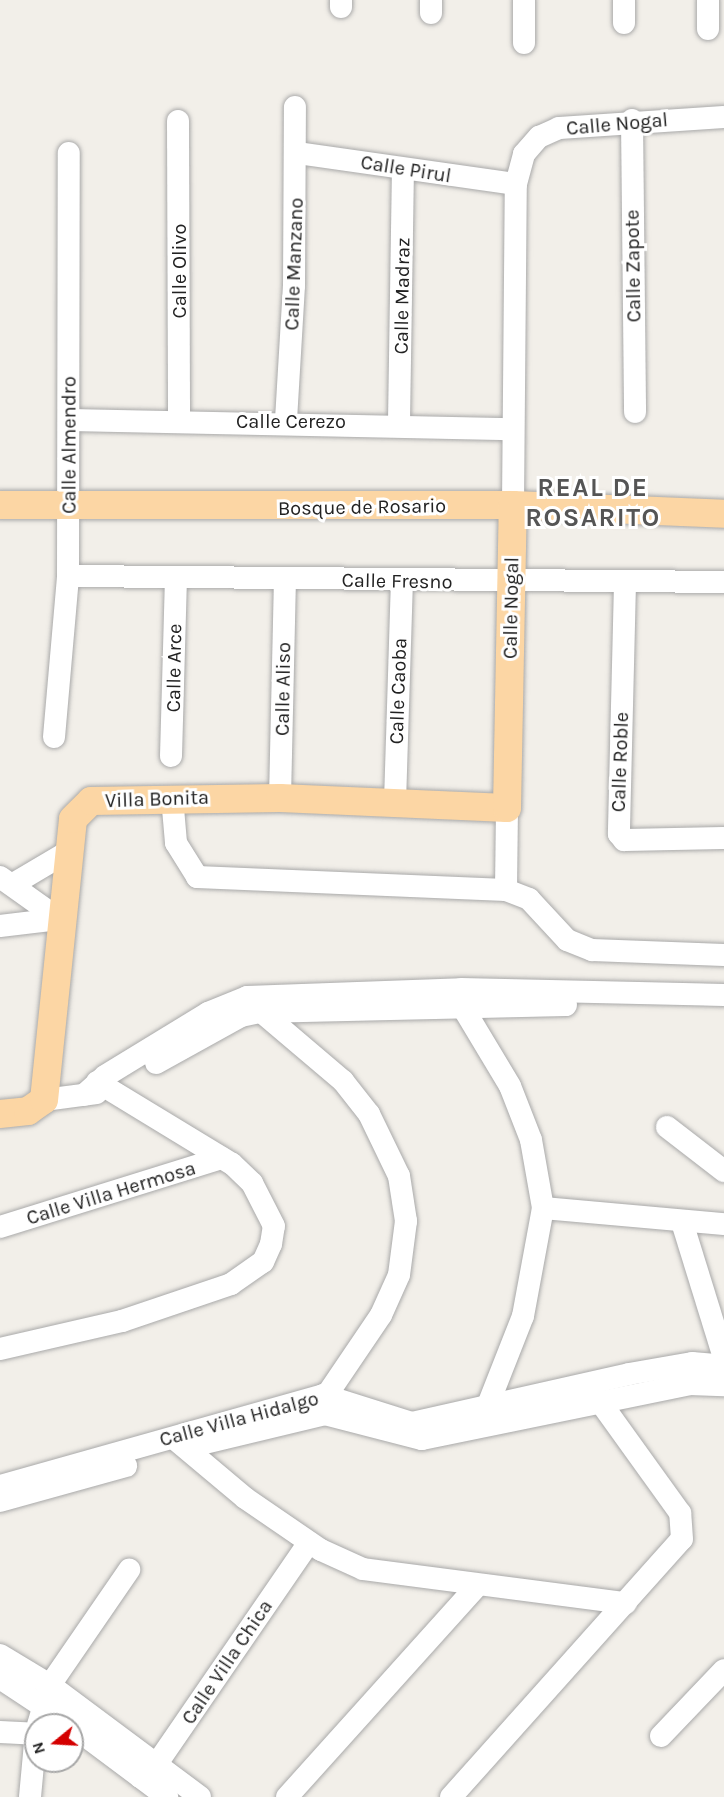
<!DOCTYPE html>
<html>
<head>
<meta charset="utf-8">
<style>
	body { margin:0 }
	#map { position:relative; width:724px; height:1797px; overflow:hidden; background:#f2efe9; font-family:Karla,sans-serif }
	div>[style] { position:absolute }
	.roads { filter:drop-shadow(0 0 2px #a9a9a9) drop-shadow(0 0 2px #a9a9a9) }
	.minor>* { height:22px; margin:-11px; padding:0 11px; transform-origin:11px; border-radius:11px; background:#fff }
	.major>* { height:28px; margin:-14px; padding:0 14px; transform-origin:14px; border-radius:14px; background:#fcd6a4 }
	span { translate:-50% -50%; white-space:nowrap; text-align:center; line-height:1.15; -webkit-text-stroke:6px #fff; paint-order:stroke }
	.street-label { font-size:20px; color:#222 }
	.district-label { font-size:26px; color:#555; font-weight:700; letter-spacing:1.5px }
	.north { position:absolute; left:24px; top:1713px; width:60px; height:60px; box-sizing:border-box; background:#fff; border:2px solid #a7a7a7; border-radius:50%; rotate:252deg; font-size:16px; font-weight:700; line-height:24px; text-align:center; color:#222 }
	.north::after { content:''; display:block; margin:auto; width:21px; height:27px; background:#d40000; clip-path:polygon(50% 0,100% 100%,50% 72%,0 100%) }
</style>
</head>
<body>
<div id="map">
	<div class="roads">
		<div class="minor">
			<div style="left:341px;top:0;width:7px;rotate:90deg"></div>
			<div style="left:431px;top:0;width:13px;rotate:90deg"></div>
			<div style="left:524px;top:0;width:43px;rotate:90deg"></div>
			<div style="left:624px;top:0;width:23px;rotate:90deg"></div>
			<div style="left:708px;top:29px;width:29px;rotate:-90deg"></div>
			<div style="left:632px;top:120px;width:292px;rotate:89.4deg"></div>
			<div style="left:178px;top:121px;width:301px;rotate:89.8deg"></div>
			<div style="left:297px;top:153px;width:221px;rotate:8.1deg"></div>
			<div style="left:69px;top:420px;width:444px;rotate:1.2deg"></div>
			<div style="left:286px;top:420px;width:134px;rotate:-86.6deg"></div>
			<div style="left:294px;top:286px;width:179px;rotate:-89.7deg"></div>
			<div style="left:399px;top:422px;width:252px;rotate:-89.1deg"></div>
			<div style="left:513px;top:505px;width:321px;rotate:-89.5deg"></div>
			<div style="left:516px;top:184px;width:31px;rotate:-75deg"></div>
			<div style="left:524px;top:154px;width:23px;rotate:-49deg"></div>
			<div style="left:539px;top:137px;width:22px;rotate:-24deg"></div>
			<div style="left:559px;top:128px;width:165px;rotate:-3.8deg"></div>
			<div style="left:68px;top:576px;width:656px;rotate:0.52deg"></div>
			<div style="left:625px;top:583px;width:251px;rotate:91.4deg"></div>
			<div style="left:619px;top:834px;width:8px;rotate:50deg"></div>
			<div style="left:624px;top:840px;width:100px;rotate:-1.1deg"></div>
			<div style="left:54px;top:737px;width:162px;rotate:-85deg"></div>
			<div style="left:68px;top:576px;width:423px;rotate:-89.9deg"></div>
			<div style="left:171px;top:756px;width:177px;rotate:-88.4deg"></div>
			<div style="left:172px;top:797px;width:46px;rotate:85deg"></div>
			<div style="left:176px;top:843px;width:40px;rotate:58deg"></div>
			<div style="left:197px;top:877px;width:309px;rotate:2.4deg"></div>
			<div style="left:506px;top:890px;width:25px;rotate:21deg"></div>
			<div style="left:529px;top:899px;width:56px;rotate:47.2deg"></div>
			<div style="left:567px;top:940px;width:27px;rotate:22deg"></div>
			<div style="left:592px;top:950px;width:132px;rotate:2.2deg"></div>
			<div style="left:280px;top:798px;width:219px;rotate:-88.7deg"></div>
			<div style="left:395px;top:802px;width:221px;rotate:-88.2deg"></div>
			<div style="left:0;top:877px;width:72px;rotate:35.4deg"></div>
			<div style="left:15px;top:883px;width:63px;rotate:-30.7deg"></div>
			<div style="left:506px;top:890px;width:82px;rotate:-89.3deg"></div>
			<div style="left:0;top:926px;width:59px;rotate:-6.8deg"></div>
			<div style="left:462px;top:1006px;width:93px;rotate:59deg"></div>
			<div style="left:510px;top:1086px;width:58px;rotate:68.7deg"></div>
			<div style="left:531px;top:1140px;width:69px;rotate:80deg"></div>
			<div style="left:543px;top:1208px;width:110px;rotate:100.5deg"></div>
			<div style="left:523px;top:1316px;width:101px;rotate:111.5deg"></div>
			<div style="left:257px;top:1008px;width:113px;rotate:40.3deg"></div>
			<div style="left:343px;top:1081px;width:42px;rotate:51.8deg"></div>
			<div style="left:369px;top:1114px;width:69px;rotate:64.2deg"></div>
			<div style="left:399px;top:1176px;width:46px;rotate:81.2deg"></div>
			<div style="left:406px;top:1221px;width:54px;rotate:97.4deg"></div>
			<div style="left:399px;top:1275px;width:44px;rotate:114.2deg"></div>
			<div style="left:381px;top:1315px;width:109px;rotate:124.1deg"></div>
			<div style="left:156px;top:1063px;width:97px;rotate:-28.9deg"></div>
			<div style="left:241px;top:1016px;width:19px;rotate:-12deg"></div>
			<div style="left:260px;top:1012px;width:306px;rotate:-1.3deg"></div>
			<div style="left:84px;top:1095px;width:28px;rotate:-42deg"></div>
			<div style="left:105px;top:1076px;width:121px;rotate:-31.5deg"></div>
			<div style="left:208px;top:1013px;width:42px;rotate:-22.3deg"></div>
			<div style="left:247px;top:997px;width:214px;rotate:-2.1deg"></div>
			<div style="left:461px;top:989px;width:263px;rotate:1.3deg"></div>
			<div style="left:44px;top:1100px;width:53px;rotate:-7.5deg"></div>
			<div style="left:667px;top:1127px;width:72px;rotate:37.7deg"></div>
			<div style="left:543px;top:1208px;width:182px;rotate:5.1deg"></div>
			<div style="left:682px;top:1222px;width:142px;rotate:72.8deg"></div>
			<div style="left:0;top:1227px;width:232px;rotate:-17.3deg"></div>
			<div style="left:0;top:1349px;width:125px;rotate:-12.9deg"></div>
			<div style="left:122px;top:1321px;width:115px;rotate:-18.7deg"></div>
			<div style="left:231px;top:1284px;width:39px;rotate:-35deg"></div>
			<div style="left:263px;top:1262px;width:20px;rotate:-66deg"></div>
			<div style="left:271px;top:1244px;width:18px;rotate:-81deg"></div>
			<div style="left:274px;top:1226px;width:48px;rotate:-117.1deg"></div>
			<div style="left:252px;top:1183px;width:28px;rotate:-136deg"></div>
			<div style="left:232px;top:1164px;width:158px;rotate:-148.7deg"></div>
			<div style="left:176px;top:1440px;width:90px;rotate:40deg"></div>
			<div style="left:245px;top:1498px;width:92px;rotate:34.4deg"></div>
			<div style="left:321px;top:1550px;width:46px;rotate:24.3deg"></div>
			<div style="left:363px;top:1569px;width:265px;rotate:7.4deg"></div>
			<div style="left:192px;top:1446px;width:137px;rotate:-13.5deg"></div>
			<div style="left:325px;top:1414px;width:100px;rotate:14.5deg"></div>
			<div style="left:422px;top:1439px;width:273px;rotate:-11.6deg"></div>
			<div style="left:689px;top:1384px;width:35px;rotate:2deg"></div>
			<div style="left:0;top:1486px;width:336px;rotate:-15.7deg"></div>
			<div style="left:323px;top:1395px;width:93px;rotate:17.5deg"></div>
			<div style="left:412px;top:1423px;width:222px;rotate:-12.7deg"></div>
			<div style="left:629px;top:1374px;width:64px;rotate:-9.9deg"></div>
			<div style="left:692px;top:1363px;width:32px;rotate:5deg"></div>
			<div style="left:0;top:1501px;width:131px;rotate:-15.5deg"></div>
			<div style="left:0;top:1655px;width:58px;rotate:31deg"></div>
			<div style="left:50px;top:1685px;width:187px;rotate:36.7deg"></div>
			<div style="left:0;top:1678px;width:85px;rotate:33.5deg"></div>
			<div style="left:38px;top:1725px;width:42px;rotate:-73.3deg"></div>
			<div style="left:50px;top:1685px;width:140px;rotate:-55.5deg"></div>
			<div style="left:72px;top:1726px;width:119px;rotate:36.8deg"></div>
			<div style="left:0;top:1732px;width:35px;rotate:3deg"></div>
			<div style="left:661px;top:1736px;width:91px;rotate:-46.3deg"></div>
			<div style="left:140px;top:1777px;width:20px;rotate:-37deg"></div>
			<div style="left:156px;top:1765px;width:270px;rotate:-55.5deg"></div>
			<div style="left:30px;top:1797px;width:65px;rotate:-84.7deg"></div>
			<div style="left:287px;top:1797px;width:285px;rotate:-48deg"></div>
			<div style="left:451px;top:1797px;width:346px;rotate:-48.2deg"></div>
			<div style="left:682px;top:1539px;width:26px;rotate:-94deg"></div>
			<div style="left:680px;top:1513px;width:149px;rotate:-125.7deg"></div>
		</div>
		<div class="major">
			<div style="left:0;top:505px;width:513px"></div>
			<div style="left:513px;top:505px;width:211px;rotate:2.4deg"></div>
			<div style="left:0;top:1114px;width:28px;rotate:-6deg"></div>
			<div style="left:28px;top:1111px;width:19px;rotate:-35deg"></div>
			<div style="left:44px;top:1100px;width:282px;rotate:-84.1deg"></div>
			<div style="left:73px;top:819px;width:25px;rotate:-45deg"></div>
			<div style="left:91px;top:801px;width:189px;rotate:-0.9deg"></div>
			<div style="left:280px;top:798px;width:227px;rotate:2.5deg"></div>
			<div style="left:507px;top:808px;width:303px;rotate:-88.9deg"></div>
		</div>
	</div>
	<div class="street-label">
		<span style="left:617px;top:124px;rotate:-5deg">Calle Nogal</span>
		<span style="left:406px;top:169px;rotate:9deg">Calle Pirul</span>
		<span style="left:294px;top:264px;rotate:-88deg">Calle Manzano</span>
		<span style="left:633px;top:266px;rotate:-91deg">Calle Zapote</span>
		<span style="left:179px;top:271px;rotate:-90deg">Calle Olivo</span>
		<span style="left:402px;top:296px;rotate:-89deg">Calle Madraz</span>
		<span style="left:291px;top:421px">Calle Cerezo</span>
		<span style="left:69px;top:445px;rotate:-90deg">Calle Almendro</span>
		<span style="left:362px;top:507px;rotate:-1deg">Bosque de Rosario</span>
		<span style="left:397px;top:581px;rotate:1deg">Calle Fresno</span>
		<span style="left:511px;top:608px;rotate:-89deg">Calle Nogal</span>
		<span style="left:174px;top:668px;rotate:-89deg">Calle Arce</span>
		<span style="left:283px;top:689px;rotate:-89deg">Calle Aliso</span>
		<span style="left:398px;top:691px;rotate:-88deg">Calle Caoba</span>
		<span style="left:620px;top:762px;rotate:-88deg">Calle Roble</span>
		<span style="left:157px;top:799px;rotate:-2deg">Villa Bonita</span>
		<span style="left:111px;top:1193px;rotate:-17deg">Calle Villa Hermosa</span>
		<span style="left:239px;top:1419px;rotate:-15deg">Calle Villa Hidalgo</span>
		<span style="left:227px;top:1662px;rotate:-56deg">Calle Villa Chica</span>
	</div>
	<div class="district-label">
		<span style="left:593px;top:503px">REAL DE<br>ROSARITO</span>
	</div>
	<div class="north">N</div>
</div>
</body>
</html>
